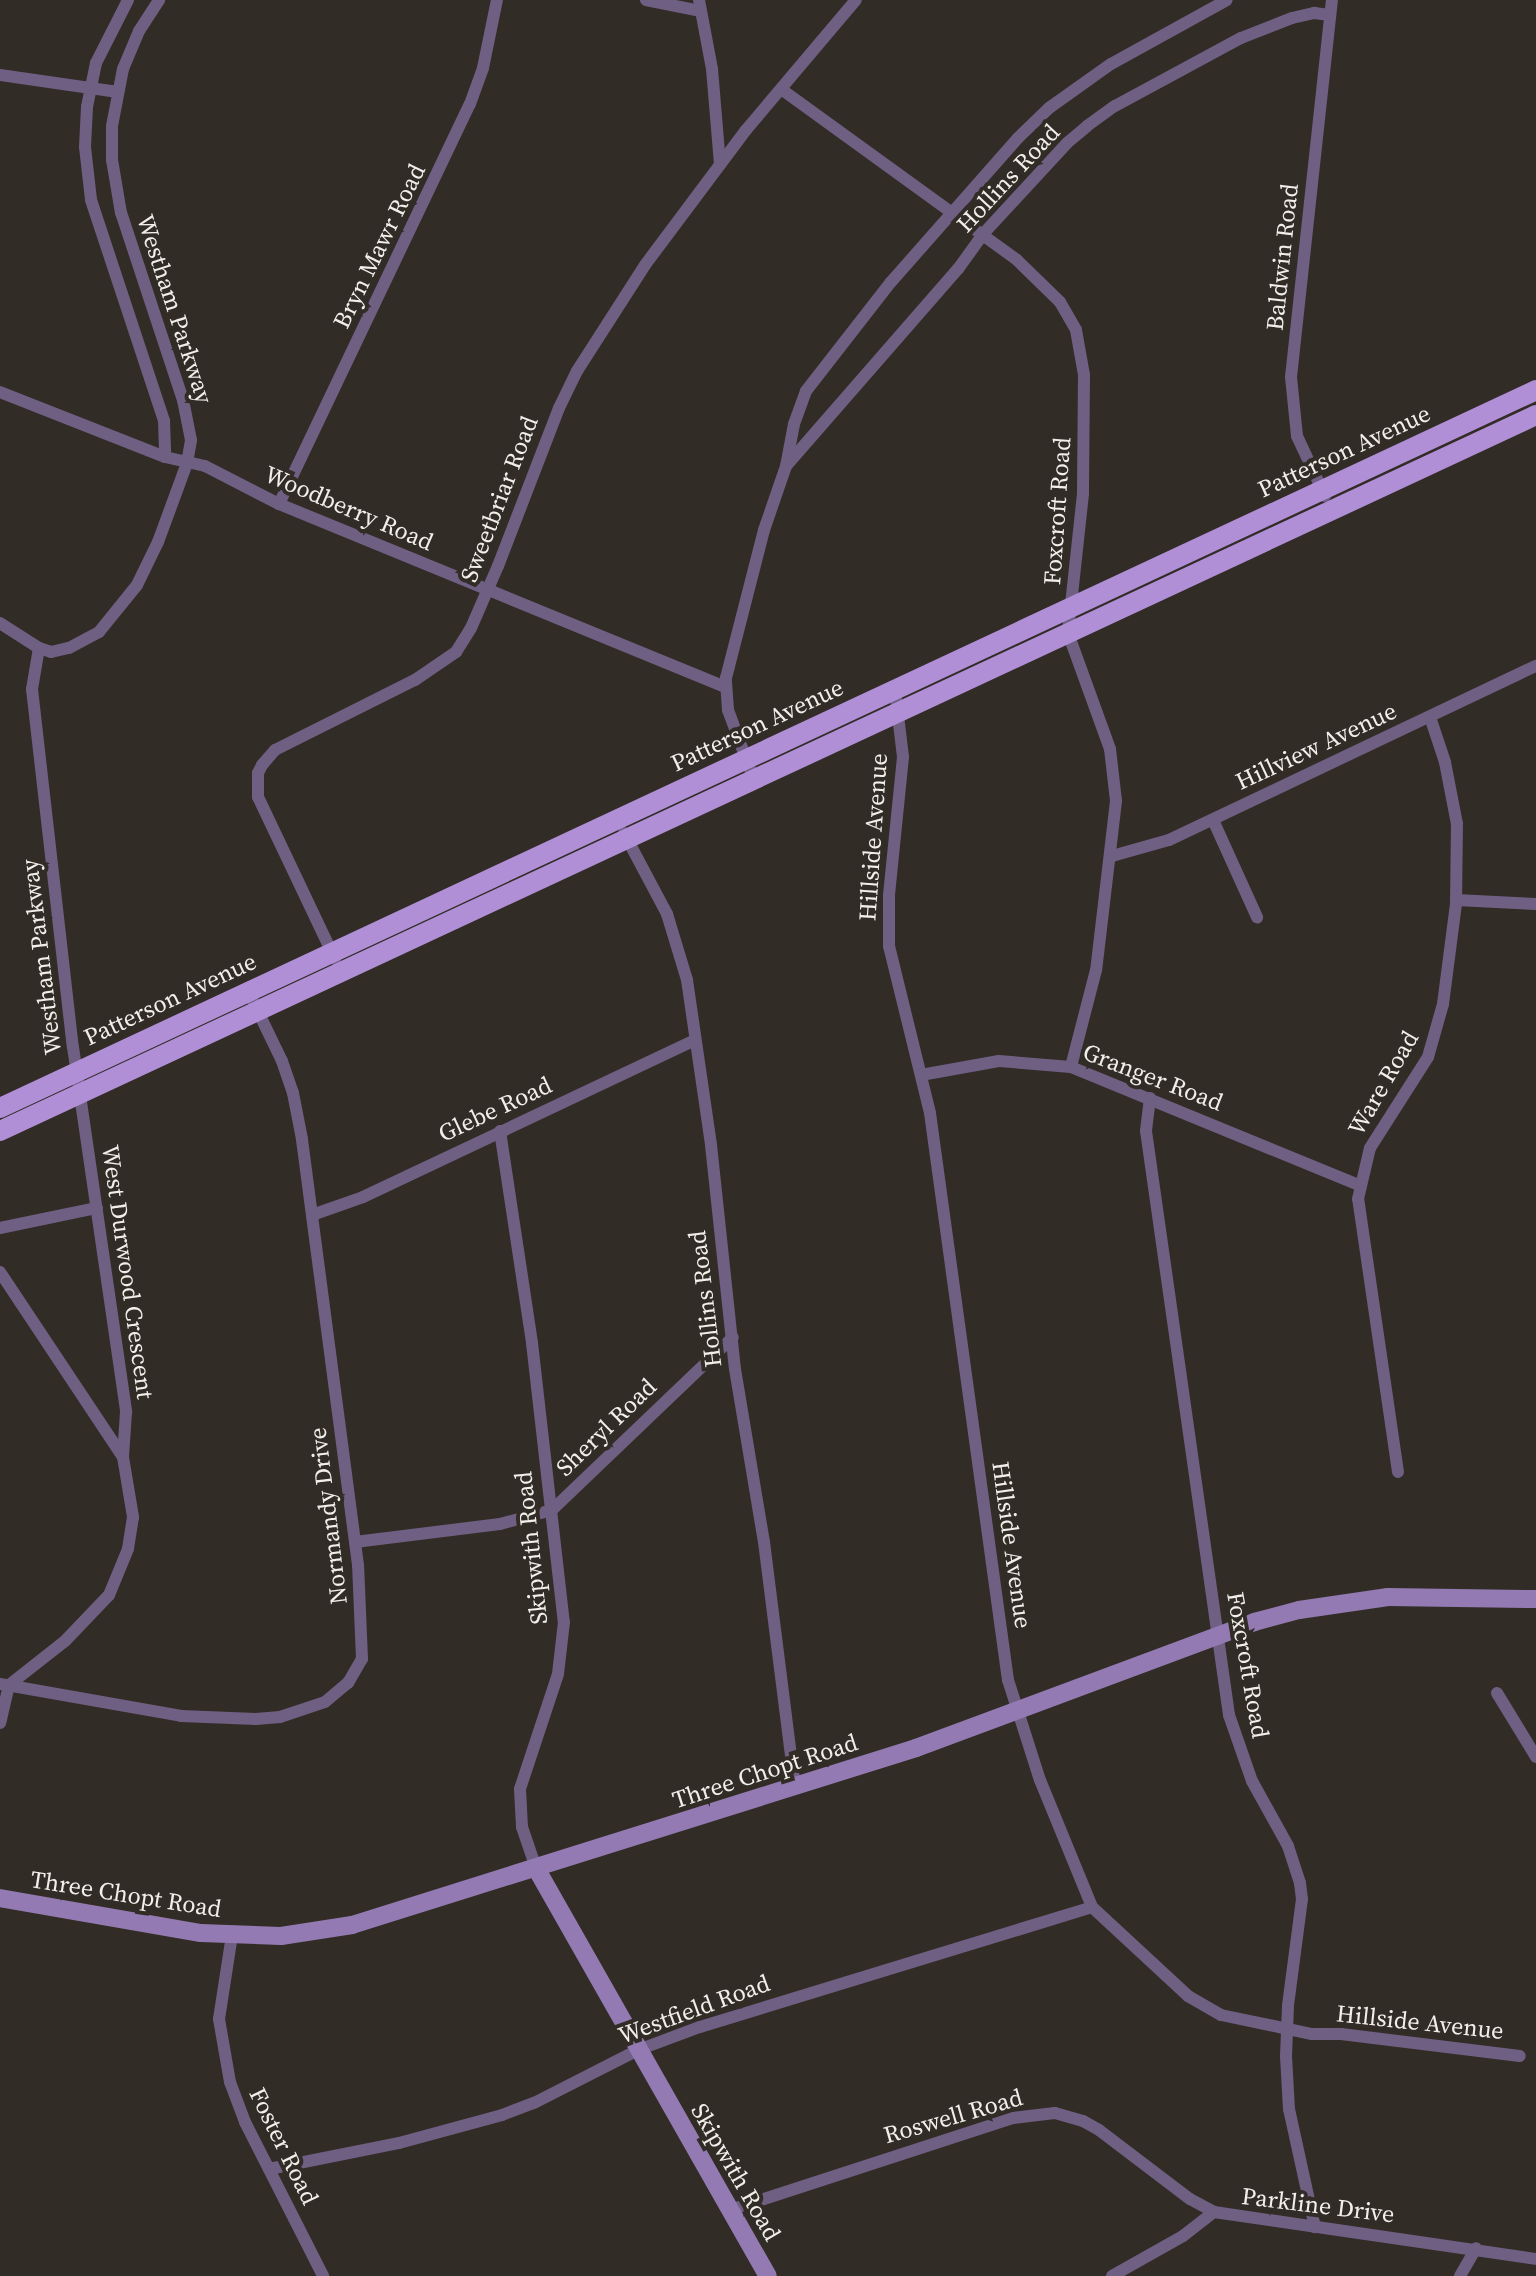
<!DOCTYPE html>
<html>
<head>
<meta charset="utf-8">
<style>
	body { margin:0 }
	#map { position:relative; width:1536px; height:2276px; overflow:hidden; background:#312c26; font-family:"Source Serif 4",serif }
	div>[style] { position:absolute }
	.street>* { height:12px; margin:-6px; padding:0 6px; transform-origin:6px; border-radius:6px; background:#6f5f82 }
	.secondary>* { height:18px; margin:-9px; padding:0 9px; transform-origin:9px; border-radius:9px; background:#947ab2 }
	.primary>* { height:20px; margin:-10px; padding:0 10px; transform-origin:10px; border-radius:10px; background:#b18fd7 }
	span { translate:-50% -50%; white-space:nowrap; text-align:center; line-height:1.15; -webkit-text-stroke:8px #312c26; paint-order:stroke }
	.street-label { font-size:24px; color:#f2efeb }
</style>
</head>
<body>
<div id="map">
	<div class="street">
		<div style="left:128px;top:0;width:71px;rotate:116.9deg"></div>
		<div style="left:96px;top:63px;width:45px;rotate:101.6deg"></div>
		<div style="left:87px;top:107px;width:40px;rotate:92.9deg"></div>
		<div style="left:85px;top:147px;width:53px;rotate:83.5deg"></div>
		<div style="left:91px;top:200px;width:233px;rotate:71.7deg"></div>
		<div style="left:164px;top:421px;width:36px;rotate:88deg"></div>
		<div style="left:646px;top:0;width:55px;rotate:11.5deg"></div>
		<div style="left:699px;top:0;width:70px;rotate:79.3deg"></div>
		<div style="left:712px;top:69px;width:96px;rotate:85.2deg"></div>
		<div style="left:0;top:75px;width:119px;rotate:8.2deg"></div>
		<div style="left:781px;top:89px;width:291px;rotate:35.9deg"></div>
		<div style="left:1017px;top:260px;width:60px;rotate:44.3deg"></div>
		<div style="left:1060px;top:302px;width:32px;rotate:60deg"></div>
		<div style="left:1076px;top:330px;width:46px;rotate:79.9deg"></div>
		<div style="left:1084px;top:375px;width:119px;rotate:90.5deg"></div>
		<div style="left:1083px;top:494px;width:140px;rotate:96.2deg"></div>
		<div style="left:1068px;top:633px;width:123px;rotate:70.1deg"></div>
		<div style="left:1110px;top:749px;width:52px;rotate:83.4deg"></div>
		<div style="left:1116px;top:801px;width:170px;rotate:96.7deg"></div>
		<div style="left:1096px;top:970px;width:100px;rotate:104.5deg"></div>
		<div style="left:0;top:392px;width:177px;rotate:21.5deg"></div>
		<div style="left:165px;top:457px;width:41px;rotate:12.7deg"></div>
		<div style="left:205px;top:466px;width:83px;rotate:27.2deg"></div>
		<div style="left:279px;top:504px;width:482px;rotate:22.3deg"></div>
		<div style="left:786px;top:466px;width:262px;rotate:-48.9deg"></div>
		<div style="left:958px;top:269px;width:44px;rotate:-54.2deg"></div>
		<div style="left:984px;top:233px;width:122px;rotate:-47.3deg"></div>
		<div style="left:1067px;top:143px;width:26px;rotate:-40deg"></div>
		<div style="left:1087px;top:126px;width:34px;rotate:-36deg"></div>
		<div style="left:1115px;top:106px;width:143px;rotate:-28.4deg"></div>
		<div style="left:1241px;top:38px;width:55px;rotate:-21.4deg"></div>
		<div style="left:1292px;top:18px;width:23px;rotate:-13deg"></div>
		<div style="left:1314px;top:13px;width:16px;rotate:7deg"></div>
		<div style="left:1325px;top:496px;width:66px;rotate:-115deg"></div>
		<div style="left:1297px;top:436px;width:59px;rotate:-95.8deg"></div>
		<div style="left:1291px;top:377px;width:379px;rotate:-83.8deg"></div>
		<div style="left:279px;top:504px;width:443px;rotate:-64.5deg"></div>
		<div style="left:470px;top:104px;width:38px;rotate:-70deg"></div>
		<div style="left:483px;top:68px;width:69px;rotate:-78.4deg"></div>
		<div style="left:0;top:623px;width:46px;rotate:32.7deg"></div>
		<div style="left:39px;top:648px;width:13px;rotate:18deg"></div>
		<div style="left:51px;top:652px;width:18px;rotate:-13deg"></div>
		<div style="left:69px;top:648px;width:34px;rotate:-28deg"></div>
		<div style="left:99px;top:632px;width:60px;rotate:-51deg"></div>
		<div style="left:137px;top:585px;width:48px;rotate:-64deg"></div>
		<div style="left:158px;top:542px;width:84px;rotate:-69.8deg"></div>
		<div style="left:187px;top:463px;width:23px;rotate:-80deg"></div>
		<div style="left:191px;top:440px;width:41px;rotate:-101.3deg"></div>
		<div style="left:183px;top:400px;width:197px;rotate:-108.3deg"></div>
		<div style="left:121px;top:213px;width:54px;rotate:-99.6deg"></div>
		<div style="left:112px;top:160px;width:34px;rotate:-90deg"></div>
		<div style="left:112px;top:126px;width:58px;rotate:-79.1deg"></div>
		<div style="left:123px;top:69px;width:41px;rotate:-67.2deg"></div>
		<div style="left:139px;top:31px;width:37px;rotate:-57deg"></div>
		<div style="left:39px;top:648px;width:42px;rotate:99.7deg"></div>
		<div style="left:32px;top:689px;width:360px;rotate:83.5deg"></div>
		<div style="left:73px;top:1047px;width:369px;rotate:81.7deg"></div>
		<div style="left:126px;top:1412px;width:45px;rotate:93.8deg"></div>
		<div style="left:895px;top:690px;width:67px;rotate:83.2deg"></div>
		<div style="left:903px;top:757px;width:139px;rotate:95.8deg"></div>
		<div style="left:889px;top:895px;width:51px;rotate:90deg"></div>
		<div style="left:889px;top:946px;width:172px;rotate:76.2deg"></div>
		<div style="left:930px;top:1113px;width:572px;rotate:82.17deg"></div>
		<div style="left:1008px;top:1680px;width:105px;rotate:72.3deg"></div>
		<div style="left:1040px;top:1780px;width:137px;rotate:67.7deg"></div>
		<div style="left:1092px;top:1907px;width:131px;rotate:42.8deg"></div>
		<div style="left:1188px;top:1996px;width:38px;rotate:30deg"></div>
		<div style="left:1221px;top:2015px;width:93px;rotate:11.8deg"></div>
		<div style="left:1312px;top:2034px;width:29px"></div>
		<div style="left:1341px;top:2034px;width:180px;rotate:7deg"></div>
		<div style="left:754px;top:780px;width:75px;rotate:-110.4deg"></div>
		<div style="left:728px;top:710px;width:32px;rotate:-94deg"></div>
		<div style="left:726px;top:678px;width:153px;rotate:-75.6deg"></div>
		<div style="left:764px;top:530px;width:68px;rotate:-71deg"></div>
		<div style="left:786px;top:466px;width:43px;rotate:-79.2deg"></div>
		<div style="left:794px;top:424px;width:35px;rotate:-70deg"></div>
		<div style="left:806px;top:391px;width:138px;rotate:-52.1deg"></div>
		<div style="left:891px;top:282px;width:192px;rotate:-48.6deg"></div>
		<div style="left:1018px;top:138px;width:43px;rotate:-44.1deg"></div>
		<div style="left:1049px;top:108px;width:76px;rotate:-35.4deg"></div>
		<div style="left:1111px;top:64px;width:132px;rotate:-28.9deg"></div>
		<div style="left:1213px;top:820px;width:107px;rotate:65.6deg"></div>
		<div style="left:624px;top:833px;width:92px;rotate:62deg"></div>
		<div style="left:667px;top:914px;width:69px;rotate:73.1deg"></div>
		<div style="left:687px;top:980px;width:167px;rotate:81.7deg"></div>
		<div style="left:711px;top:1145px;width:225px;rotate:83.9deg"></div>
		<div style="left:735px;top:1369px;width:175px;rotate:80.5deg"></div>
		<div style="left:764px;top:1542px;width:247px;rotate:82.8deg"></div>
		<div style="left:1112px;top:856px;width:59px;rotate:-15.7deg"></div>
		<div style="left:1169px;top:840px;width:406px;rotate:-25.4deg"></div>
		<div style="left:1456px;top:900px;width:80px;rotate:2.9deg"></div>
		<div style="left:335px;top:959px;width:179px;rotate:-115.4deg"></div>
		<div style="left:258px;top:797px;width:24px;rotate:-90deg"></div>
		<div style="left:258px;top:773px;width:9px;rotate:-63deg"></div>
		<div style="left:262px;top:765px;width:20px;rotate:-49deg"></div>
		<div style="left:275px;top:750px;width:157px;rotate:-26.6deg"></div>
		<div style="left:415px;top:680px;width:50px;rotate:-34.3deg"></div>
		<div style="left:456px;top:652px;width:28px;rotate:-58deg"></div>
		<div style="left:471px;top:628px;width:68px;rotate:-66.5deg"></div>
		<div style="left:498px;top:566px;width:169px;rotate:-68.9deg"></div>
		<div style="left:559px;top:408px;width:41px;rotate:-64.1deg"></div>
		<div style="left:577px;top:371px;width:126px;rotate:-57.3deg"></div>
		<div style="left:645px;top:265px;width:169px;rotate:-53.2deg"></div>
		<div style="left:746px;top:130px;width:170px;rotate:-49.8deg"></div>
		<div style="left:921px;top:1075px;width:79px;rotate:-10.2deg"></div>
		<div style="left:999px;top:1061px;width:72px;rotate:4.8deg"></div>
		<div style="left:1071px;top:1067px;width:311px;rotate:22.3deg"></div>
		<div style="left:1150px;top:1098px;width:33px;rotate:97deg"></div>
		<div style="left:1146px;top:1131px;width:590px;rotate:81.91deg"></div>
		<div style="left:1229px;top:1715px;width:70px;rotate:70.8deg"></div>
		<div style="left:1252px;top:1781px;width:74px;rotate:61deg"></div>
		<div style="left:1288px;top:1846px;width:39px;rotate:72deg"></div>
		<div style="left:1300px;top:1883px;width:16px;rotate:83deg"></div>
		<div style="left:1302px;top:1899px;width:108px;rotate:97.5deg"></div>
		<div style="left:1288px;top:2006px;width:50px;rotate:92.3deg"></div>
		<div style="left:1286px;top:2056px;width:53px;rotate:86.8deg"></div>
		<div style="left:1289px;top:2109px;width:121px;rotate:77.6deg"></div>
		<div style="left:500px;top:1131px;width:214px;rotate:81.4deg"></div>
		<div style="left:532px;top:1343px;width:281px;rotate:83.5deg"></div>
		<div style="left:564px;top:1622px;width:52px;rotate:96.6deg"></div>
		<div style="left:558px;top:1674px;width:121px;rotate:108.3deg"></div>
		<div style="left:520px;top:1789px;width:38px;rotate:87deg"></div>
		<div style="left:522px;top:1827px;width:43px;rotate:71.1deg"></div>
		<div style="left:312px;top:1215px;width:54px;rotate:-19.4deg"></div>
		<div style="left:363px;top:1197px;width:367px;rotate:-25.3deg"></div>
		<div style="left:0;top:1228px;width:99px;rotate:-11.7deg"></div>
		<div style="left:0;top:1272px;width:222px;rotate:56.4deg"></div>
		<div style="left:123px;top:1457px;width:61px;rotate:80.5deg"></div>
		<div style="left:133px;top:1517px;width:32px;rotate:99deg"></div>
		<div style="left:128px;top:1549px;width:50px;rotate:112.4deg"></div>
		<div style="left:109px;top:1595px;width:64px;rotate:133.7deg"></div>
		<div style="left:65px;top:1641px;width:71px;rotate:141.8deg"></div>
		<div style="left:9px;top:1685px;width:39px;rotate:103deg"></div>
		<div style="left:1398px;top:1472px;width:276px;rotate:-98.3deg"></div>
		<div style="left:1358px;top:1199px;width:52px;rotate:-76.8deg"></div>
		<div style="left:1370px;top:1148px;width:108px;rotate:-57.5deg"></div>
		<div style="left:1428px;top:1057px;width:55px;rotate:-74.2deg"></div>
		<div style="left:1443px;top:1004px;width:101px;rotate:-82.6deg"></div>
		<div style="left:1456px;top:904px;width:80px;rotate:-89.3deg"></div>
		<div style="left:1457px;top:824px;width:63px;rotate:-101deg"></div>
		<div style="left:1445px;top:762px;width:47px;rotate:-108.4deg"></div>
		<div style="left:355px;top:1542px;width:146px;rotate:-7.1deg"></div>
		<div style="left:500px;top:1524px;width:54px;rotate:-15.1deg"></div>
		<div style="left:552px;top:1510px;width:250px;rotate:-43.7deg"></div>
		<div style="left:0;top:1684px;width:184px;rotate:10deg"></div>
		<div style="left:181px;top:1716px;width:75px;rotate:2.3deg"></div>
		<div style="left:256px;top:1719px;width:24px;rotate:-5deg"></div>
		<div style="left:280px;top:1717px;width:47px;rotate:-18.4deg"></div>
		<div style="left:325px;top:1702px;width:30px;rotate:-40deg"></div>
		<div style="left:348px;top:1683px;width:28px;rotate:-60deg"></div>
		<div style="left:362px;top:1659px;width:94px;rotate:-92.4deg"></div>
		<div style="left:358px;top:1565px;width:430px;rotate:-97.5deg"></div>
		<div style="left:302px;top:1139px;width:47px;rotate:-101.1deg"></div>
		<div style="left:293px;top:1093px;width:34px;rotate:-109deg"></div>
		<div style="left:282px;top:1061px;width:78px;rotate:-115.9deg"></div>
		<div style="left:1497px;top:1693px;width:75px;rotate:58.6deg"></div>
		<div style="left:232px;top:1935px;width:85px;rotate:98.8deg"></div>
		<div style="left:219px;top:2019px;width:64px;rotate:80.1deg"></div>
		<div style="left:230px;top:2082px;width:43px;rotate:69.4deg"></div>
		<div style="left:245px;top:2122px;width:173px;rotate:63.1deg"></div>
		<div style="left:269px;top:2169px;width:133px;rotate:-11.3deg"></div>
		<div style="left:399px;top:2143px;width:107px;rotate:-15.2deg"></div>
		<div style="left:502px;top:2115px;width:34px;rotate:-21deg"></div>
		<div style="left:534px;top:2103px;width:117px;rotate:-27deg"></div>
		<div style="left:638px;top:2050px;width:66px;rotate:-20.4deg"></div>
		<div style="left:700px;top:2027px;width:410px;rotate:-17deg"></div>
		<div style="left:730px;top:2210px;width:298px;rotate:-18deg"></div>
		<div style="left:1013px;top:2118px;width:42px;rotate:-6.8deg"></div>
		<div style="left:1055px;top:2113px;width:29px;rotate:16deg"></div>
		<div style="left:1083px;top:2121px;width:18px;rotate:29deg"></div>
		<div style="left:1099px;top:2130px;width:114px;rotate:37.2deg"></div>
		<div style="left:1190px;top:2199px;width:27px;rotate:28deg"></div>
		<div style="left:1112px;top:2276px;width:81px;rotate:-29.4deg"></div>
		<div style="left:1183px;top:2236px;width:39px;rotate:-38deg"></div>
		<div style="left:1214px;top:2212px;width:325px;rotate:8.3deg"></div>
		<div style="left:1460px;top:2276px;width:32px;rotate:-60deg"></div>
	</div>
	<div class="secondary">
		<div style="left:536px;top:1868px;width:469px;rotate:60.4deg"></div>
		<div style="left:0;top:1898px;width:204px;rotate:9.9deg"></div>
		<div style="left:201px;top:1933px;width:80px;rotate:2.1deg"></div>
		<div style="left:281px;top:1936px;width:72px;rotate:-8.8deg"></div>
		<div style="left:352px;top:1925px;width:591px;rotate:-17.42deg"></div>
		<div style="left:916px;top:1748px;width:361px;rotate:-20.4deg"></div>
		<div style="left:1254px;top:1622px;width:47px;rotate:-14.9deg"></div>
		<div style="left:1299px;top:1610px;width:90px;rotate:-8.3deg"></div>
		<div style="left:1388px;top:1597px;width:148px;rotate:0.8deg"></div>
	</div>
	<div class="primary">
		<div style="left:0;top:1108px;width:1696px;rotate:-25.05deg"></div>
		<div style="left:0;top:1131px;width:1695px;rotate:-24.99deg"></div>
	</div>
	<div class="street-label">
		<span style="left:1008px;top:178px;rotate:-47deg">Hollins Road</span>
		<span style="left:379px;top:246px;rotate:-64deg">Bryn Mawr Road</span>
		<span style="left:1282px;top:257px;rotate:-84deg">Baldwin Road</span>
		<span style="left:175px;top:309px;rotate:72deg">Westham Parkway</span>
		<span style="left:1344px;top:451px;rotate:-25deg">Patterson Avenue</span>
		<span style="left:499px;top:499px;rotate:-69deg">Sweetbriar Road</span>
		<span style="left:349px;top:508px;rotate:23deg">Woodberry Road</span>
		<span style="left:1057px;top:511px;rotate:-86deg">Foxcroft Road</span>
		<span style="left:757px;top:725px;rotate:-25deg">Patterson Avenue</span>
		<span style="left:1316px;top:746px;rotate:-25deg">Hillview Avenue</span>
		<span style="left:873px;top:837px;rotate:-86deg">Hillside Avenue</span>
		<span style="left:41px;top:957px;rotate:-97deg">Westham Parkway</span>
		<span style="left:170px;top:999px;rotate:-25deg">Patterson Avenue</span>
		<span style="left:1153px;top:1077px;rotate:21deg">Granger Road</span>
		<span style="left:1383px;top:1083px;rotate:-60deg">Ware Road</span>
		<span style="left:495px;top:1109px;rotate:-25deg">Glebe Road</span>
		<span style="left:128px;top:1272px;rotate:82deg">West Durwood Crescent</span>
		<span style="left:705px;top:1299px;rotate:-97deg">Hollins Road</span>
		<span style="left:606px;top:1427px;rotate:-44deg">Sheryl Road</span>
		<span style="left:328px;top:1516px;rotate:-97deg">Normandy Drive</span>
		<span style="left:1012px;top:1545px;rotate:82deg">Hillside Avenue</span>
		<span style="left:531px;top:1548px;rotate:-96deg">Skipwith Road</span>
		<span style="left:1248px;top:1665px;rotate:80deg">Foxcroft Road</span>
		<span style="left:765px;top:1771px;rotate:-18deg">Three Chopt Road</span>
		<span style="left:126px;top:1894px;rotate:9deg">Three Chopt Road</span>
		<span style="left:694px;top:2009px;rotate:-20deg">Westfield Road</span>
		<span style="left:1420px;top:2022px;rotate:6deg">Hillside Avenue</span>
		<span style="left:953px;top:2116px;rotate:-16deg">Roswell Road</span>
		<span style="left:284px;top:2146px;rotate:64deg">Foster Road</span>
		<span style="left:736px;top:2172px;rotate:60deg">Skipwith Road</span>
		<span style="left:1318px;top:2205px;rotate:7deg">Parkline Drive</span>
	</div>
</div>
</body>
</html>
